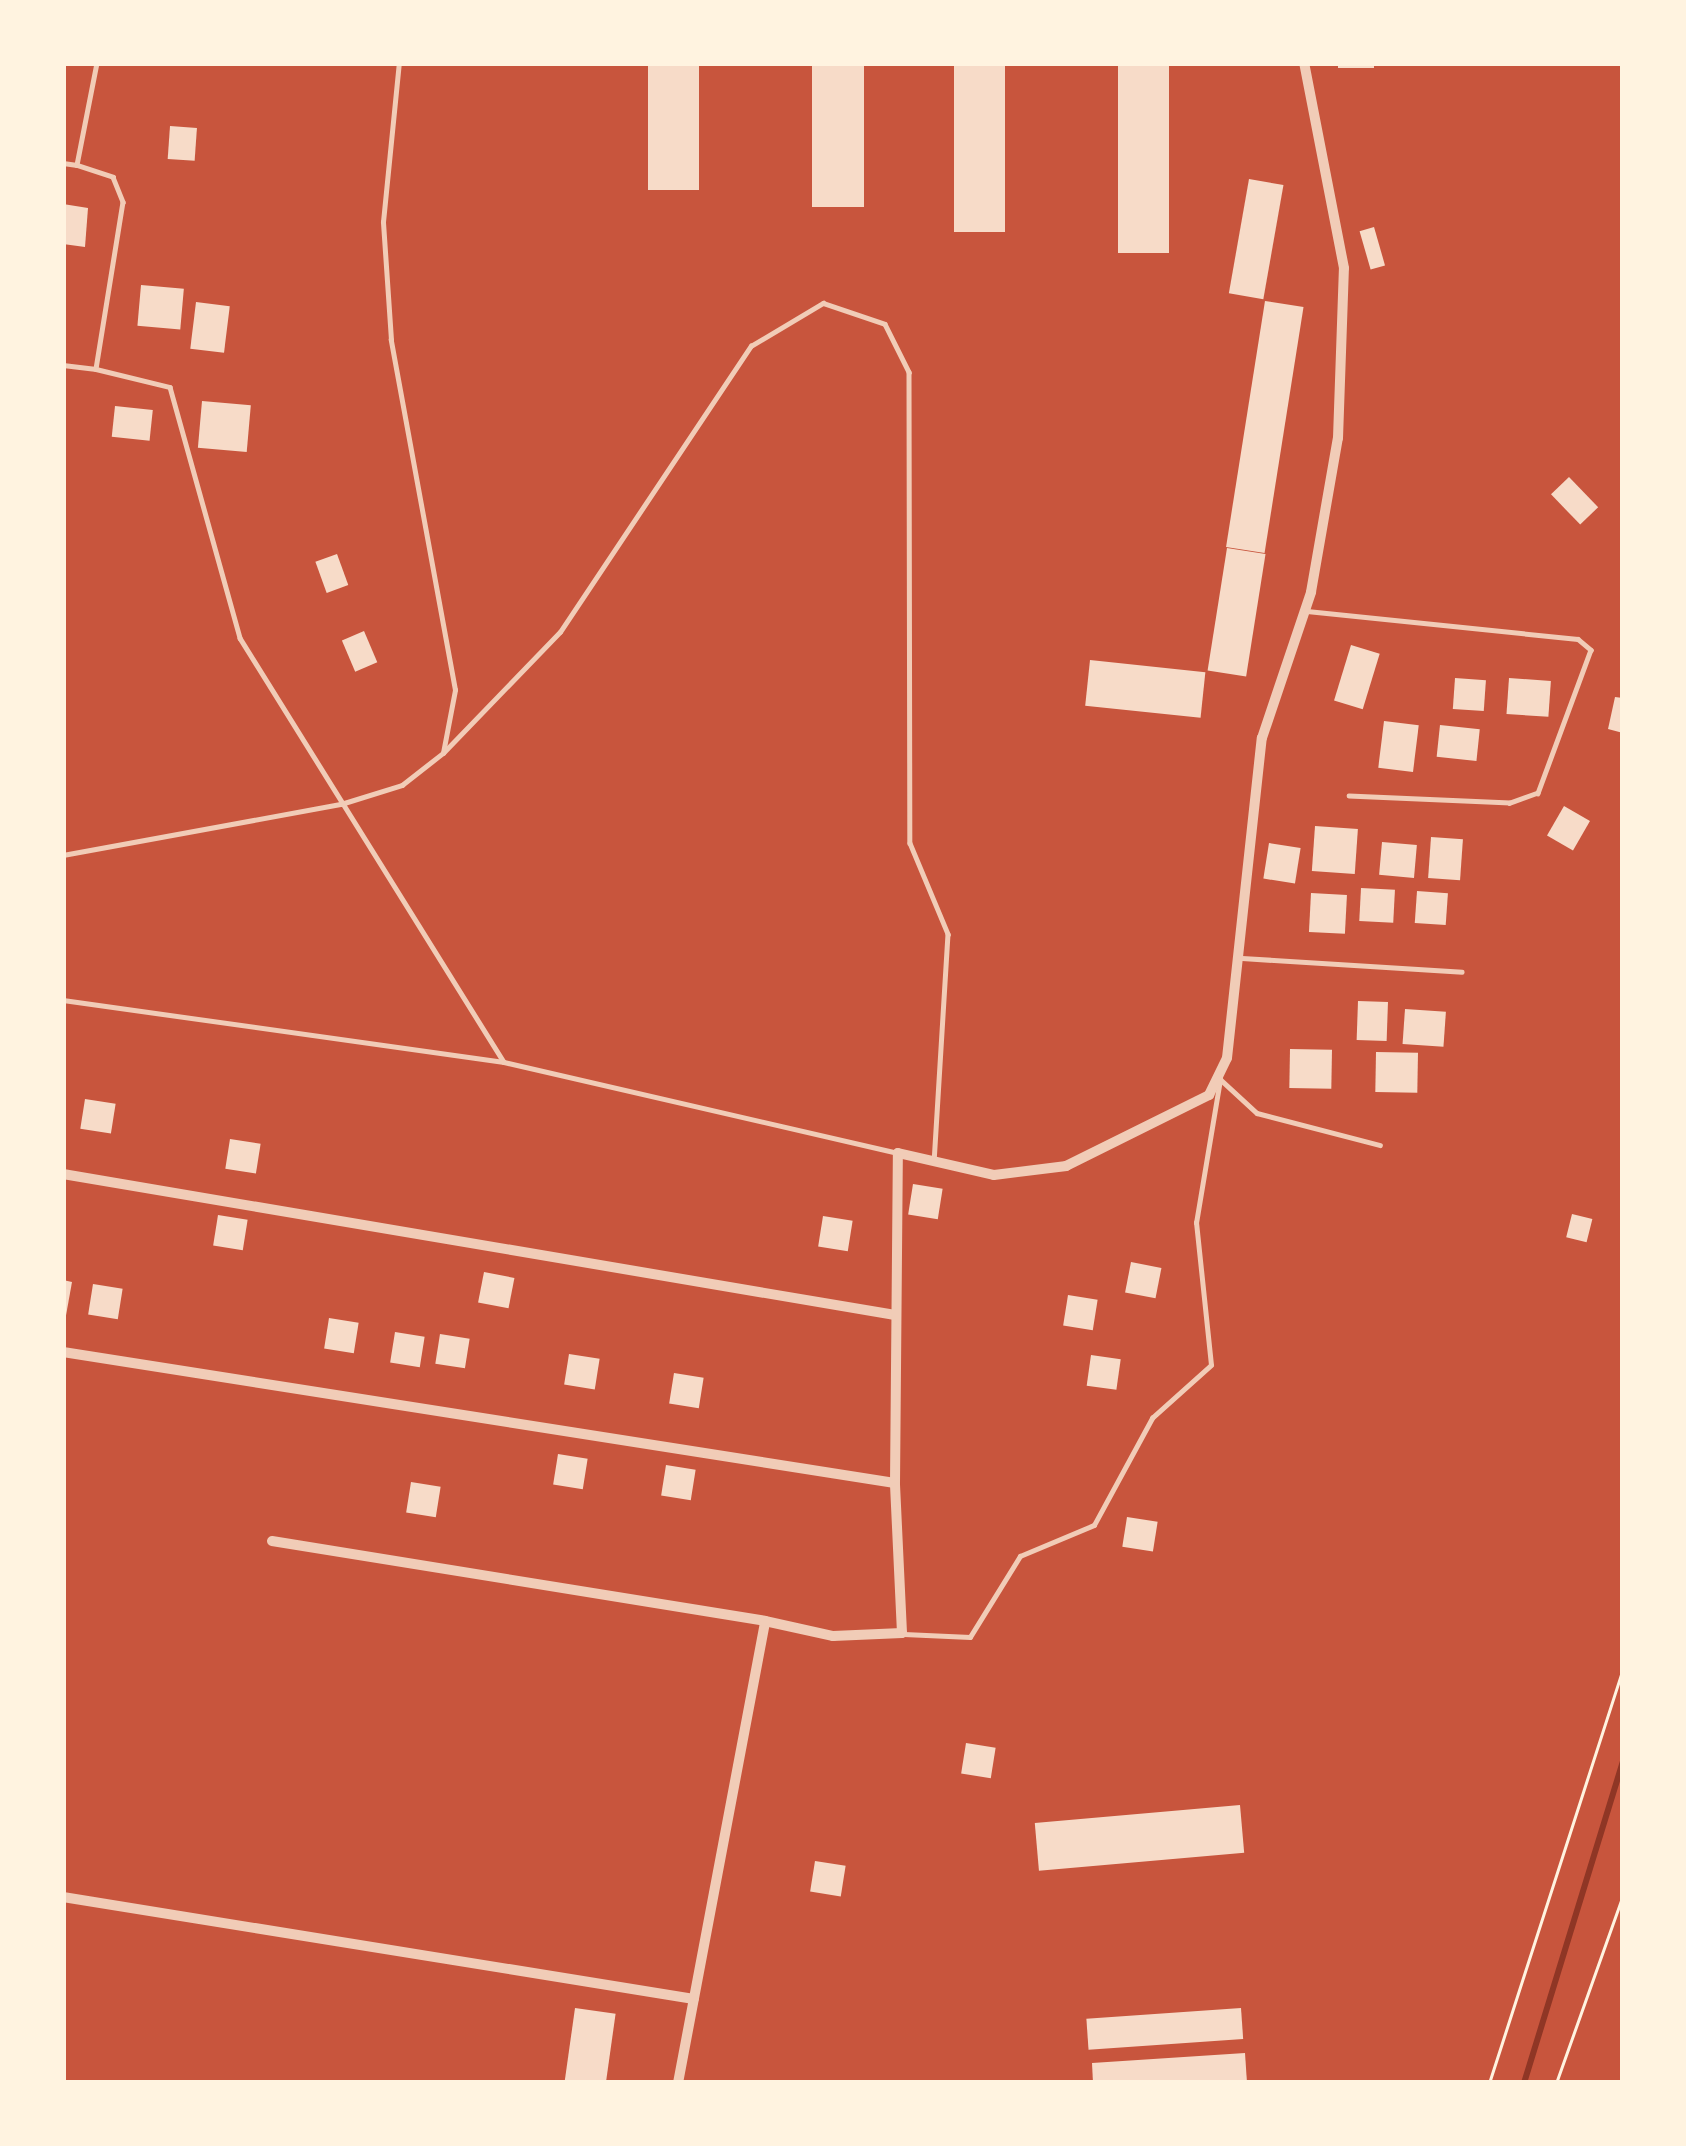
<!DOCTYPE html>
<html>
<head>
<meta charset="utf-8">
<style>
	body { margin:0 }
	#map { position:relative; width:1686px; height:2146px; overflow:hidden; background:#c8553d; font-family:Rubik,sans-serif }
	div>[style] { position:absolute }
	.stream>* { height:6px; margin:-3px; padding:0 3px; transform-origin:3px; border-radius:3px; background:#8f3625 }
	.building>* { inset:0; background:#f7dbc8; transform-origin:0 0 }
	.path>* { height:3px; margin:-1.5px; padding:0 1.5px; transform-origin:1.5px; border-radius:1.5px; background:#fff3e0 }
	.service>* { height:4.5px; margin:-2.25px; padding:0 2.25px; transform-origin:2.25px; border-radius:2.25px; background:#f1ccb7 }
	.minor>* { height:10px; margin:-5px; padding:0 5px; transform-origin:5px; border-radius:5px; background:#f1ccb7 }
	span { translate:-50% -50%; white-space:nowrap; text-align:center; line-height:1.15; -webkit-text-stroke:12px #fff3e0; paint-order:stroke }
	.frame { position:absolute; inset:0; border:66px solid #fff3e0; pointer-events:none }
</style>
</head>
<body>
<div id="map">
	<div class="stream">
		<div style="left:1524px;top:2083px;width:337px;rotate:-72.9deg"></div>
	</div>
	<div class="building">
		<div style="left:648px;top:63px;width:51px;height:127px"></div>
		<div style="left:812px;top:63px;width:52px;height:144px"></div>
		<div style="left:954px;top:63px;width:51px;height:169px"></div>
		<div style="left:1118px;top:63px;width:51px;height:190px"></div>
		<div style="left:1338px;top:63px;width:36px;height:5px"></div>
		<div style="left:170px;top:126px;width:27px;height:33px;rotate:4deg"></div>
		<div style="left:1249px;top:179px;width:35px;height:116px;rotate:10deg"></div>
		<div style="clip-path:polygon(63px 204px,88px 208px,85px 247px,63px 244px)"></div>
		<div style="left:1374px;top:227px;width:40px;height:15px;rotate:74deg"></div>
		<div style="left:141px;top:285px;width:43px;height:41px;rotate:5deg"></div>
		<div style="left:1265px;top:301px;width:39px;height:249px;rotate:9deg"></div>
		<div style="left:196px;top:302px;width:34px;height:47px;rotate:7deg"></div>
		<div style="left:202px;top:401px;width:49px;height:47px;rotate:5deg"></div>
		<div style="left:115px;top:406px;width:38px;height:31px;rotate:6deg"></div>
		<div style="left:1569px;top:477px;width:42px;height:25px;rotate:46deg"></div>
		<div style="left:1227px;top:548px;width:39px;height:124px;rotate:9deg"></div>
		<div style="left:337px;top:554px;width:33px;height:23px;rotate:70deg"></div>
		<div style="left:364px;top:631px;width:34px;height:24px;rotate:67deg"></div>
		<div style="left:1351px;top:645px;width:30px;height:58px;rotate:17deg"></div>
		<div style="left:1090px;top:660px;width:116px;height:46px;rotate:6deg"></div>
		<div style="left:1455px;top:678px;width:31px;height:31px;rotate:4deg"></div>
		<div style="left:1509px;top:678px;width:42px;height:36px;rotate:4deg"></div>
		<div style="clip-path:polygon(1615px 697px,1623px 698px,1623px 733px,1608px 729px)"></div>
		<div style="left:1384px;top:721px;width:35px;height:47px;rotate:7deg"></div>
		<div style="left:1440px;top:725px;width:40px;height:32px;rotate:6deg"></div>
		<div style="left:1564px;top:806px;width:30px;height:34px;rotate:30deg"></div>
		<div style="left:1315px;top:826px;width:43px;height:45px;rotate:4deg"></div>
		<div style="left:1431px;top:837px;width:32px;height:41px;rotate:4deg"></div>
		<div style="left:1382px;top:842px;width:35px;height:33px;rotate:5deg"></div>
		<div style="left:1269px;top:843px;width:32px;height:36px;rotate:9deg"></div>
		<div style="left:1361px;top:888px;width:34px;height:33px;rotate:3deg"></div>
		<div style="left:1417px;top:891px;width:31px;height:32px;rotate:4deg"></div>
		<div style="left:1311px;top:893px;width:36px;height:39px;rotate:3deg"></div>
		<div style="left:1358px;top:1001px;width:30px;height:39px;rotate:2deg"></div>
		<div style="left:1405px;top:1009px;width:41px;height:35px;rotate:4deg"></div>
		<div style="left:1290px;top:1049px;width:42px;height:39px;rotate:1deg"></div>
		<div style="left:1376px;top:1052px;width:42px;height:40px;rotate:1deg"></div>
		<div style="left:85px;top:1099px;width:31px;height:30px;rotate:9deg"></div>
		<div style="left:230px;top:1139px;width:31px;height:30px;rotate:9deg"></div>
		<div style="left:913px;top:1184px;width:30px;height:31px;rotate:9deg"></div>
		<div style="left:1572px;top:1214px;width:21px;height:24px;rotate:14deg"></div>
		<div style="left:218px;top:1215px;width:30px;height:31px;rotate:9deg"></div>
		<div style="left:823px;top:1216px;width:30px;height:31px;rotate:9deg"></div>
		<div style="left:1131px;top:1262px;width:31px;height:31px;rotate:11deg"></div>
		<div style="left:484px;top:1272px;width:31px;height:31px;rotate:11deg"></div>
		<div style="clip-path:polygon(63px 1280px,72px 1282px,65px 1321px,63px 1320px)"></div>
		<div style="left:93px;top:1284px;width:30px;height:31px;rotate:9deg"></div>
		<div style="left:1068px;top:1295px;width:30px;height:31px;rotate:9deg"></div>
		<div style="left:329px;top:1318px;width:30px;height:31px;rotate:9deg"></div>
		<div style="left:395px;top:1332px;width:30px;height:31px;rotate:9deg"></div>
		<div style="left:440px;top:1334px;width:30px;height:30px;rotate:9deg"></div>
		<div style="left:569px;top:1354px;width:31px;height:31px;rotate:9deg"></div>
		<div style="left:1091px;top:1355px;width:30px;height:31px;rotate:8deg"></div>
		<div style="left:674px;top:1373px;width:30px;height:31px;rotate:9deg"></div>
		<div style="left:558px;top:1454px;width:30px;height:31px;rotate:9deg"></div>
		<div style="left:666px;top:1465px;width:30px;height:31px;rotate:9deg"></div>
		<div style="left:411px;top:1482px;width:30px;height:31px;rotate:9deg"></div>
		<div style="left:1127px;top:1517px;width:31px;height:30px;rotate:9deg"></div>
		<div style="left:966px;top:1743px;width:30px;height:31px;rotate:9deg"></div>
		<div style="left:1240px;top:1805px;width:48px;height:206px;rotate:85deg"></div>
		<div style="left:815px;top:1861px;width:31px;height:31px;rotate:9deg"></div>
		<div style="left:575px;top:2008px;width:41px;height:75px;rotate:8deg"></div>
		<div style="left:1241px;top:2008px;width:31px;height:155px;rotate:86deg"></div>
		<div style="clip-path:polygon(1245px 2053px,1247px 2083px,1093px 2083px,1092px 2063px)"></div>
	</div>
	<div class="path">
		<div style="left:1489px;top:2083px;width:437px;rotate:-72.1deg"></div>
		<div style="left:1556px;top:2083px;width:200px;rotate:-70.4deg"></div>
	</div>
	<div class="service">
		<div style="left:97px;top:63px;width:104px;rotate:101.1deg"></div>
		<div style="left:77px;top:165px;width:38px;rotate:18deg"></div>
		<div style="left:113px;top:177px;width:27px;rotate:68deg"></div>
		<div style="left:123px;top:202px;width:169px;rotate:99.2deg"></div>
		<div style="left:96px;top:369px;width:76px;rotate:13.7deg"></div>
		<div style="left:170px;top:387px;width:261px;rotate:74.4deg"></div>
		<div style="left:240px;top:638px;width:499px;rotate:58.1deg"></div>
		<div style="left:63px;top:163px;width:14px;rotate:8deg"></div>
		<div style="left:63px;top:365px;width:33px;rotate:7deg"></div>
		<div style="left:1307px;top:611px;width:272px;rotate:5.9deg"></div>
		<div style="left:1578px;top:639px;width:17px;rotate:40deg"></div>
		<div style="left:1591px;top:650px;width:153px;rotate:110.3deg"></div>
		<div style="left:1538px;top:793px;width:30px;rotate:160deg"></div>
		<div style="left:1510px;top:803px;width:161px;rotate:-177.5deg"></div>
		<div style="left:443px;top:753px;width:168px;rotate:-46deg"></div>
		<div style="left:560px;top:632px;width:344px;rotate:-56.3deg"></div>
		<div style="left:751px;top:346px;width:84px;rotate:-30.8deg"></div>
		<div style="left:823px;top:303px;width:65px;rotate:18.7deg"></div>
		<div style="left:885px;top:324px;width:54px;rotate:63.4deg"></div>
		<div style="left:909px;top:372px;width:471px;rotate:89.9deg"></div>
		<div style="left:910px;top:843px;width:99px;rotate:67.3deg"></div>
		<div style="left:948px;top:934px;width:227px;rotate:93.5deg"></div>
		<div style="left:63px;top:855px;width:283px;rotate:-10.4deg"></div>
		<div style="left:341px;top:804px;width:64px;rotate:-17.3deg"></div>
		<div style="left:402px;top:785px;width:52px;rotate:-38deg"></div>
		<div style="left:443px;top:753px;width:64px;rotate:-79.2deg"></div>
		<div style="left:455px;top:690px;width:356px;rotate:-100.4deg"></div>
		<div style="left:391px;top:340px;width:118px;rotate:-93.9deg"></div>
		<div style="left:383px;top:222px;width:160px;rotate:-84.3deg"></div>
		<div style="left:1242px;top:958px;width:220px;rotate:3.6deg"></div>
		<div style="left:63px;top:1000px;width:445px;rotate:8deg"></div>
		<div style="left:504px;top:1062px;width:404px;rotate:13deg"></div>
		<div style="left:904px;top:1634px;width:66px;rotate:2.6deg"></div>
		<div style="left:970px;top:1637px;width:95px;rotate:-58.3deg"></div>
		<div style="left:1020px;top:1556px;width:80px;rotate:-22.7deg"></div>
		<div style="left:1094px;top:1525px;width:122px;rotate:-61.5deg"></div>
		<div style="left:1152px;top:1418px;width:79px;rotate:-41.9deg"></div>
		<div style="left:1211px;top:1365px;width:143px;rotate:-96deg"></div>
		<div style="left:1196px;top:1223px;width:146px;rotate:-80.5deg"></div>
		<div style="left:1220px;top:1079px;width:50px;rotate:42.6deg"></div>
		<div style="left:1257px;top:1113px;width:127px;rotate:14.6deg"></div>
	</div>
	<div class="minor">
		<div style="left:63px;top:1174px;width:844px;rotate:9.62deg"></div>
		<div style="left:63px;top:1352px;width:842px;rotate:8.95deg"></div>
		<div style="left:895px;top:1483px;width:330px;rotate:-89.5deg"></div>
		<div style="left:898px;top:1153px;width:98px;rotate:12.9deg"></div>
		<div style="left:994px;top:1175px;width:73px;rotate:-7.1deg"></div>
		<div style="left:1066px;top:1166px;width:160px;rotate:-26.4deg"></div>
		<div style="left:1209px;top:1095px;width:41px;rotate:-64.1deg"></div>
		<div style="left:1227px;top:1058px;width:322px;rotate:-83.8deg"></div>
		<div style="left:1262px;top:738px;width:154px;rotate:-71.4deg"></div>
		<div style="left:1311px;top:592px;width:156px;rotate:-80.1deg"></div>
		<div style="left:1338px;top:438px;width:170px;rotate:-88deg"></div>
		<div style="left:1344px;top:268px;width:209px;rotate:-101deg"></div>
		<div style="left:272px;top:1541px;width:499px;rotate:9.2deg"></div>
		<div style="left:63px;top:1897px;width:639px;rotate:9.18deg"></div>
		<div style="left:678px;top:2083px;width:470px;rotate:-79.3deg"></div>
		<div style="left:765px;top:1621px;width:70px;rotate:12.4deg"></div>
		<div style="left:833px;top:1636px;width:69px;rotate:-2.5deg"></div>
		<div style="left:902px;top:1633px;width:150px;rotate:-92.7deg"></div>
	</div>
	<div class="frame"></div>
</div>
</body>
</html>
